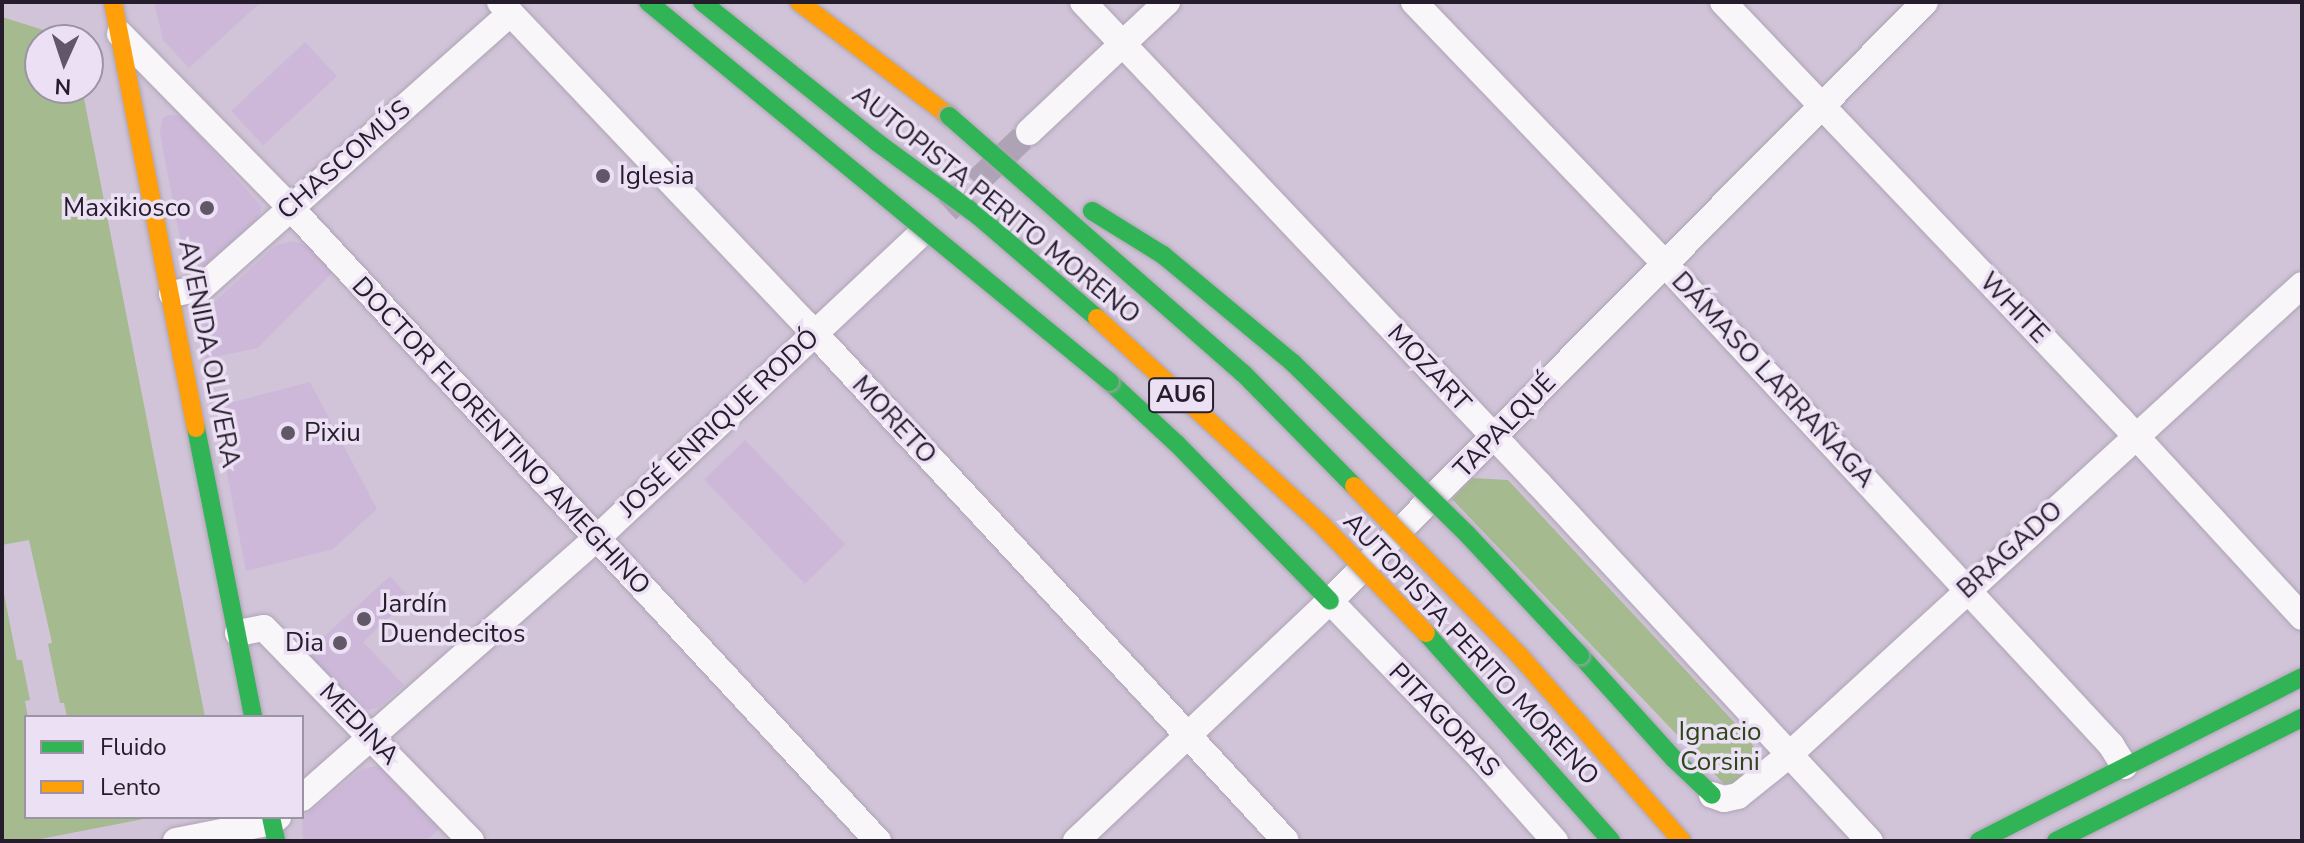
<!DOCTYPE html>
<html>
<head>
<meta charset="utf-8">
<style>
	body { margin:0 }
	#map { position:relative; width:2304px; height:843px; overflow:hidden; background:#d1c4d9; font-family:"Nunito Sans",sans-serif }
	div>[style] { position:absolute }
	.built>* { inset:0; background:#cdb8da; transform-origin:0 0 }
	.green>* { inset:0; background:#a5ba8f }
	.street-tunnel>* { height:26px; margin-top:-13px; transform-origin:0; background:repeating-linear-gradient(90deg,#afa3b6 0 26px,transparent 0 39px) }
	.roads { filter:drop-shadow(0 0 2px #aea4b4) drop-shadow(0 0 2px #aea4b4) }
	.street>* { height:26px; margin:-13px; padding:0 13px; transform-origin:13px; border-radius:13px; background:#f8f6f9 }
	.fast>* { height:18px; margin:-9px; padding:0 9px; transform-origin:9px; border-radius:9px; background:#30b455 }
	.slow>* { height:18px; margin:-9px; padding:0 9px; transform-origin:9px; border-radius:9px; background:#ff9f0a }
	.bridges { filter:drop-shadow(0 0 2px #aea4b4) drop-shadow(0 0 2px #aea4b4) }
	.fast-bridge>* { height:18px; margin:-9px; padding:0 9px; transform-origin:9px; border-radius:9px; background:#30b455 }
	.slow-bridge>* { height:18px; margin:-9px; padding:0 9px; transform-origin:9px; border-radius:9px; background:#ff9f0a }
	.dots>* { width:22px; height:22px; translate:-50% -50%; box-sizing:border-box; border:4px solid #ece1f4; border-radius:50% }
	span { translate:-50% -50%; white-space:nowrap; text-align:center; line-height:1.15; -webkit-text-stroke:7px #ece1f4; paint-order:stroke }
	.shield-label span { padding:2px 6px; background:#ece1f4; border:2px solid; border-radius:6px; -webkit-text-stroke-width:0 }
	.shield-label { font-size:24px; color:#251d2b; font-weight:700 }
	.street-label { font-size:26px; color:#251d2b }
	.poi-label { font-size:26px; color:#251d2b }
	.left { translate:0 -50%; text-align:left }
	.right { translate:-100% -50%; text-align:right }
	.park-label { font-size:26px; color:#2e451a }
	.frame { position:absolute; inset:0; border:4px solid #251d2b; pointer-events:none }
	.legend { position:absolute; left:24px; top:715px; width:280px; height:104px; box-sizing:border-box; background:#ece1f4; border:2px solid #9c93a4; margin:0; padding:10px 14px; list-style:none; font-size:24px; color:#251d2b }
	.legend li { display:flex; align-items:center; gap:16px; height:40px }
	.legend b { width:40px; border:2px solid #9c93a4 }
	.north { position:absolute; left:24px; top:24px; width:80px; height:80px; box-sizing:border-box; background:#ece1f4; border:2px solid #9c93a4; border-radius:50%; rotate:183deg; font-size:22px; font-weight:700; line-height:32px; text-align:center; color:#251d2b }
	.north::after { content:''; display:block; margin:auto; width:28px; height:36px; background:#615768; clip-path:polygon(50% 0,100% 100%,50% 72%,0 100%) }
</style>
</head>
<body>
<div id="map">
	<div class="built">
		<div style="clip-path:polygon(154px 2px,261px 2px,189px 68px,163px 40px)"></div>
		<div style="left:305px;top:42px;width:47px;height:101px;rotate:47deg"></div>
		<div style="clip-path:polygon(168px 115px,182px 116px,262px 207px,256px 222px,192px 276px,186px 270px,160px 133px,162px 119px)"></div>
		<div style="clip-path:polygon(291px 241px,307px 245px,333px 272px,258px 348px,205px 359px,201px 320px,207px 309px,275px 246px)"></div>
		<div style="clip-path:polygon(310px 382px,377px 509px,333px 549px,246px 571px,214px 407px)"></div>
		<div style="left:745px;top:440px;width:145px;height:57px;rotate:46deg"></div>
		<div style="clip-path:polygon(390px 576px,410px 598px,363px 642px,404px 685px,379px 707px,369px 710px,357px 705px,307px 652px)"></div>
		<div style="clip-path:polygon(376px 766px,390px 771px,442px 826px,426px 841px,303px 841px,302px 818px,362px 769px)"></div>
	</div>
	<div class="green">
		<div style="clip-path:polygon(2px 17px,72px 39px,40px 40px,40px 88px,82px 88px,205px 717px,67px 717px,64px 703px,60px 703px,48px 644px,52px 643px,29px 540px,2px 545px)"></div>
		<div style="clip-path:polygon(1472px 478px,1508px 480px,1748px 737px,1756px 751px,1753px 763px,1732px 785px,1724px 784px,1452px 499px)"></div>
		<div style="clip-path:polygon(2px 584px,17px 660px,22px 660px,30px 700px,25px 701px,28px 717px,26px 817px,154px 817px,30px 841px,2px 841px)"></div>
	</div>
	<div class="street-tunnel">
		<div style="left:947px;top:210px;width:113px;rotate:-43.6deg"></div>
	</div>
	<div class="roads">
		<div class="street">
			<div style="left:500px;top:2px;width:444px;rotate:46.5deg"></div>
			<div style="left:806px;top:324px;width:705px;rotate:47.13deg"></div>
			<div style="left:1083px;top:2px;width:664px;rotate:46.59deg"></div>
			<div style="left:1539px;top:484px;width:487px;rotate:47.2deg"></div>
			<div style="left:1414px;top:2px;width:360px;rotate:46.2deg"></div>
			<div style="left:1663px;top:262px;width:659px;rotate:47.15deg"></div>
			<div style="left:2111px;top:745px;width:25px;rotate:58deg"></div>
			<div style="left:1723px;top:2px;width:576px;rotate:46.41deg"></div>
			<div style="left:2120px;top:419px;width:269px;rotate:47.4deg"></div>
			<div style="left:120px;top:34px;width:243px;rotate:45.5deg"></div>
			<div style="left:290px;top:207px;width:865px;rotate:47.16deg"></div>
			<div style="left:1029px;top:132px;width:190px;rotate:-43.3deg"></div>
			<div style="left:172px;top:294px;width:30px;rotate:-12deg"></div>
			<div style="left:201px;top:288px;width:414px;rotate:-41.6deg"></div>
			<div style="left:1330px;top:601px;width:219px;rotate:46.1deg"></div>
			<div style="left:1482px;top:759px;width:110px;rotate:48.3deg"></div>
			<div style="left:238px;top:633px;width:26px;rotate:-11deg"></div>
			<div style="left:264px;top:628px;width:297px;rotate:45.8deg"></div>
			<div style="left:1712px;top:795px;width:13px;rotate:18deg"></div>
			<div style="left:1724px;top:799px;width:14px;rotate:-12deg"></div>
			<div style="left:1738px;top:796px;width:67px;rotate:-38.9deg"></div>
			<div style="left:1790px;top:754px;width:694px;rotate:-42.49deg"></div>
			<div style="left:302px;top:798px;width:390px;rotate:-41.4deg"></div>
			<div style="left:595px;top:540px;width:443px;rotate:-43.2deg"></div>
			<div style="left:176px;top:841px;width:98px;rotate:-11.2deg"></div>
			<div style="left:272px;top:822px;width:8px;rotate:-40deg"></div>
			<div style="left:1076px;top:841px;width:349px;rotate:-43.4deg"></div>
			<div style="left:1330px;top:601px;width:844px;rotate:-45.19deg"></div>
		</div>
		<div class="fast">
			<div style="left:1110px;top:382px;width:91px;rotate:42.8deg"></div>
			<div style="left:1177px;top:444px;width:219px;rotate:45.7deg"></div>
			<div style="left:196px;top:428px;width:295px;rotate:78.8deg"></div>
			<div style="left:1580px;top:655px;width:140px;rotate:47.9deg"></div>
			<div style="left:1674px;top:759px;width:52px;rotate:43.5deg"></div>
			<div style="left:271px;top:817px;width:25px;rotate:78deg"></div>
			<div style="left:1979px;top:841px;width:362px;rotate:-26.9deg"></div>
			<div style="left:2056px;top:841px;width:275px;rotate:-26.6deg"></div>
		</div>
		<div class="slow">
			<div style="left:113px;top:2px;width:434px;rotate:79deg"></div>
			<div style="left:799px;top:2px;width:188px;rotate:37.2deg"></div>
		</div>
	</div>
	<div class="bridges">
		<div class="fast-bridge">
			<div style="left:648px;top:2px;width:598px;rotate:39.44deg"></div>
			<div style="left:702px;top:2px;width:226px;rotate:38.7deg"></div>
			<div style="left:878px;top:143px;width:124px;rotate:36.1deg"></div>
			<div style="left:978px;top:216px;width:157px;rotate:40.6deg"></div>
			<div style="left:949px;top:116px;width:390px;rotate:41.2deg"></div>
			<div style="left:1243px;top:373px;width:158px;rotate:45.5deg"></div>
			<div style="left:1092px;top:211px;width:84px;rotate:31.8deg"></div>
			<div style="left:1163px;top:255px;width:168px;rotate:39.7deg"></div>
			<div style="left:1292px;top:362px;width:245px;rotate:44.5deg"></div>
			<div style="left:1467px;top:534px;width:166px;rotate:47deg"></div>
			<div style="left:1426px;top:633px;width:278px;rotate:48.3deg"></div>
		</div>
		<div class="slow-bridge">
			<div style="left:1097px;top:318px;width:309px;rotate:42.6deg"></div>
			<div style="left:1324px;top:527px;width:147px;rotate:46.1deg"></div>
			<div style="left:1354px;top:486px;width:238px;rotate:45.7deg"></div>
			<div style="left:1520px;top:656px;width:246px;rotate:48.8deg"></div>
		</div>
	</div>
	<div class="dots">
		<div style="left:603px;top:176px;background:#615768"></div>
		<div style="left:207px;top:208px;background:#615768"></div>
		<div style="left:288px;top:433px;background:#615768"></div>
		<div style="left:364px;top:619px;background:#615768"></div>
		<div style="left:340px;top:643px;background:#615768"></div>
	</div>
	<div class="shield-label">
		<span style="left:1181px;top:395px">AU6</span>
	</div>
	<div class="street-label">
		<span style="left:344px;top:160px;rotate:-41deg">CHASCOMÚS</span>
		<span style="left:996px;top:205px;rotate:39deg">AUTOPISTA PERITO MORENO</span>
		<span style="left:2014px;top:308px;rotate:46deg">WHITE</span>
		<span style="left:209px;top:354px;rotate:79deg">AVENIDA OLIVERA</span>
		<span style="left:1429px;top:368px;rotate:47deg">MOZART</span>
		<span style="left:1773px;top:380px;rotate:47deg">DÁMASO LARRAÑAGA</span>
		<span style="left:894px;top:420px;rotate:47deg">MORETO</span>
		<span style="left:719px;top:423px;rotate:-43deg">JOSÉ ENRIQUE RODÓ</span>
		<span style="left:1505px;top:426px;rotate:-46deg">TAPALQUÉ</span>
		<span style="left:501px;top:436px;rotate:47deg">DOCTOR FLORENTINO AMEGHINO</span>
		<span style="left:2010px;top:550px;rotate:-42deg">BRAGADO</span>
		<span style="left:1471px;top:649px;rotate:47deg">AUTOPISTA PERITO MORENO</span>
		<span style="left:1444px;top:720px;rotate:46deg">PITAGORAS</span>
		<span style="left:359px;top:724px;rotate:46deg">MEDINA</span>
	</div>
	<div class="poi-label">
		<span class="left" style="left:619px;top:176px">Iglesia</span>
		<span class="right" style="left:191px;top:208px">Maxikiosco</span>
		<span class="left" style="left:304px;top:433px">Pixiu</span>
		<span class="left" style="left:380px;top:619px">Jardín<br>Duendecitos</span>
		<span class="right" style="left:324px;top:643px">Dia</span>
	</div>
	<div class="park-label">
		<span style="left:1720px;top:747px">Ignacio<br>Corsini</span>
	</div>
	<div class="frame"></div>
	<ul class="legend">
	<li><b style="height:10px;background:#30b455"></b>Fluido</li>
	<li><b style="height:10px;background:#ff9f0a"></b>Lento</li>
	</ul>
	<div class="north">N</div>
</div>
</body>
</html>
